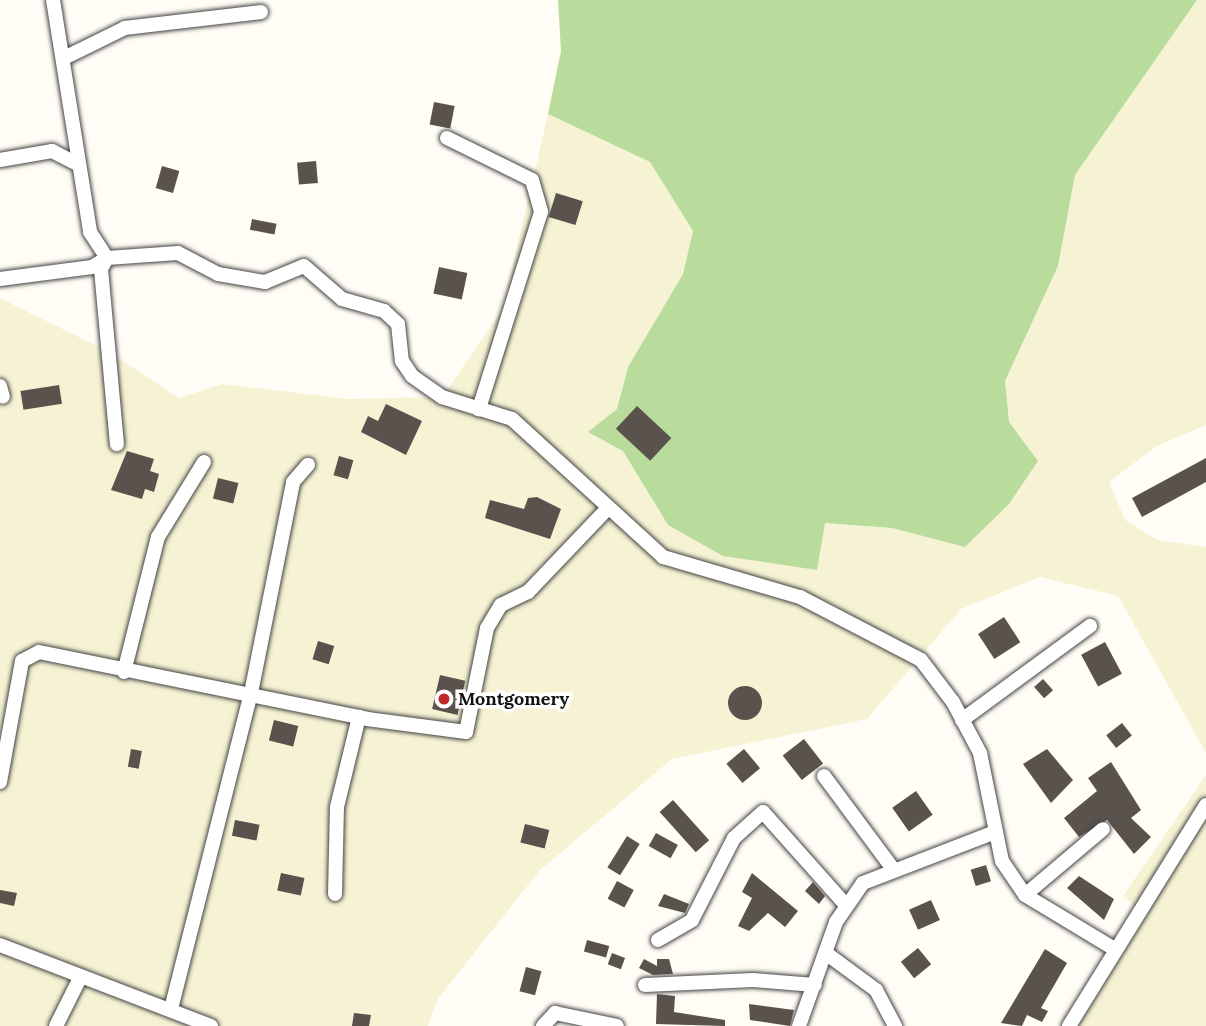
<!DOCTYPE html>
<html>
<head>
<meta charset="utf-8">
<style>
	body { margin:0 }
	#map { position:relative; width:1206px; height:1026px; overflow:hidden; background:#fffdf5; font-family:Lora,serif }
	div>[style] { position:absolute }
	.farmland>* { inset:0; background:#f6f3d4 }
	.forest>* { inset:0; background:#b9dc9c }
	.building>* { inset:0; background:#5a524d; transform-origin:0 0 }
	.round { border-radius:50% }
	.roads { filter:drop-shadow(0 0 2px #444) drop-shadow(0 0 2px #444) }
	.minor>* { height:14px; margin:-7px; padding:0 7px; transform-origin:7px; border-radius:7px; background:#fff }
	.dots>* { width:19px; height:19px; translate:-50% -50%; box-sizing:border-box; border:4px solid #fff; border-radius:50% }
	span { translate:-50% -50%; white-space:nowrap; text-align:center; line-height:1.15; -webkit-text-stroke:7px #fff; paint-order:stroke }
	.poi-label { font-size:18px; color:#111; font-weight:700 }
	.left { translate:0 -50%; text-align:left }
</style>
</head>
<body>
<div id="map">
	<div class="farmland">
		<div style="clip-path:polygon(1197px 0,1206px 0,1206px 425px,1157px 446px,1109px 482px,1125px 520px,1157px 540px,1206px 547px,1206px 753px,1118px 596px,1040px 577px,961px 609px,867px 719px,672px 759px,540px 870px,437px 1000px,428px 1026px,0 1026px,0 298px,111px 353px,179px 398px,222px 384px,348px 399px,442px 397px,503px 309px,548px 114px,650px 162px,693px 231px,683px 274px,628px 367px,617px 409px,623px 451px,668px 525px,817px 569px,824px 523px,892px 528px,965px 547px,1009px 422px,1005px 381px,1058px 266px,1075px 175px)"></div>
		<div style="clip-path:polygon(1206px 775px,1206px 1026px,1069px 1026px,1137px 908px,1123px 896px)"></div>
	</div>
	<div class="forest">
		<div style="clip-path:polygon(558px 0,1197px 0,1075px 175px,1058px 266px,1005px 381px,1009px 422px,1038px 461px,1009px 504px,965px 547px,892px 528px,825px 523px,817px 570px,723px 556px,668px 525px,623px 451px,588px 432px,617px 409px,628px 367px,683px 274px,693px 231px,650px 162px,548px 114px,561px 51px)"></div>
	</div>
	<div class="building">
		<div style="left:434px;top:102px;width:21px;height:23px;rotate:11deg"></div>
		<div style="left:316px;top:161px;width:22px;height:19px;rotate:85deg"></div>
		<div style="left:162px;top:166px;width:18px;height:23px;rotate:16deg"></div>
		<div style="left:556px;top:193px;width:28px;height:25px;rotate:17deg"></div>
		<div style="left:252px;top:219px;width:25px;height:11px;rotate:11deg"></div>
		<div style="left:439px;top:267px;width:29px;height:27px;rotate:12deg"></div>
		<div style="left:59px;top:385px;width:19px;height:39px;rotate:81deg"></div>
		<div style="clip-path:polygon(386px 404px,422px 421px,406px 455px,361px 432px,368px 416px,378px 421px)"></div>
		<div style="left:637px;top:406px;width:47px;height:31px;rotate:43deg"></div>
		<div style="clip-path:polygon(127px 451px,154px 459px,150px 471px,159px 474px,154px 492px,145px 489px,142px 499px,111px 490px)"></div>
		<div style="left:339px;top:456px;width:15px;height:20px;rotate:16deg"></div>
		<div style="clip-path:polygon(1206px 458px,1206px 482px,1142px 517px,1132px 498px)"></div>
		<div style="left:218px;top:478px;width:21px;height:21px;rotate:14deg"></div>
		<div style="clip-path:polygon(537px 497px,561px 509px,550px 539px,485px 518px,490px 500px,524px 509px,528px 498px)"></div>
		<div style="left:1004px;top:617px;width:30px;height:31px;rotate:57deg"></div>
		<div style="left:318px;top:641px;width:17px;height:19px;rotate:17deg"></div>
		<div style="left:1105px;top:642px;width:36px;height:27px;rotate:62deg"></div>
		<div style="left:440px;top:675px;width:26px;height:35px;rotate:13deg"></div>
		<div style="left:1043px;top:679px;width:15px;height:12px;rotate:48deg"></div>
		<div class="round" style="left:728px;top:686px;width:34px;height:34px"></div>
		<div style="left:274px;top:720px;width:25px;height:21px;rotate:14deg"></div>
		<div style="left:1122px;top:723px;width:16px;height:20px;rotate:52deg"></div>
		<div style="left:804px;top:739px;width:31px;height:27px;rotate:52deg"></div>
		<div style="left:131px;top:749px;width:11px;height:18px;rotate:10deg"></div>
		<div style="left:744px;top:749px;width:25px;height:23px;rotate:50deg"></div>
		<div style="clip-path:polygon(1047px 749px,1073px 780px,1051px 803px,1023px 764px)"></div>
		<div style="clip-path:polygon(1111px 762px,1141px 810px,1131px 818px,1151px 837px,1134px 854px,1107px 820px,1079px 837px,1064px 818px,1097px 791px,1088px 778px)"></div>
		<div style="left:916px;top:791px;width:29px;height:29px;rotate:55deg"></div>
		<div style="left:673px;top:800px;width:54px;height:18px;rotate:48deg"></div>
		<div style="left:235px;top:820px;width:25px;height:16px;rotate:11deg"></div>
		<div style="left:525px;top:824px;width:25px;height:19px;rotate:14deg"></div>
		<div style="left:656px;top:833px;width:25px;height:15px;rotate:29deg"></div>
		<div style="left:627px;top:836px;width:15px;height:37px;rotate:32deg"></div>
		<div style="left:986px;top:865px;width:17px;height:16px;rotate:73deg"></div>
		<div style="left:281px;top:873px;width:24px;height:18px;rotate:12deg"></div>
		<div style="clip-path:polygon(752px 873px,798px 911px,785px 927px,768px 913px,749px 931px,738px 926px,752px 898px,742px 892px)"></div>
		<div style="clip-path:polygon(1079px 876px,1114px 899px,1104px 920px,1067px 888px)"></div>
		<div style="left:617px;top:881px;width:19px;height:20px;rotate:28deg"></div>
		<div style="clip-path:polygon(813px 882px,825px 896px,819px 904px,805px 891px)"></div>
		<div style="clip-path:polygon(0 890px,17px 893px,14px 906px,0 903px)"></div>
		<div style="clip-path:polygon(664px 894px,689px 904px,685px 913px,658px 906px)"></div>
		<div style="left:931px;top:900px;width:22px;height:24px;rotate:66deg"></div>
		<div style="left:587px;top:940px;width:23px;height:12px;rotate:15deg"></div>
		<div style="left:918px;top:948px;width:21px;height:22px;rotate:51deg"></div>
		<div style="clip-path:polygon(1045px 949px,1067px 963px,1041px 1008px,1048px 1011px,1042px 1022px,1027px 1015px,1022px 1026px,1001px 1023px)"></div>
		<div style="left:612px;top:953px;width:14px;height:12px;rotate:21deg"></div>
		<div style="clip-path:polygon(644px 959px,657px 966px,657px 959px,669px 959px,673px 974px,653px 975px,639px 968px)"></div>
		<div style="left:526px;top:967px;width:16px;height:25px;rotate:15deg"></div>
		<div style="clip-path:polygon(657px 994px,675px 996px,674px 1012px,725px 1020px,725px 1026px,656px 1024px)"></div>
		<div style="clip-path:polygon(749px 1004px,794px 1010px,790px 1026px,750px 1020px)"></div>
		<div style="clip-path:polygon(354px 1013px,371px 1015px,369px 1026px,352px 1026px)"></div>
	</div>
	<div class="roads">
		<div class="minor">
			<div style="left:53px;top:0;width:235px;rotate:80.9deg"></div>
			<div style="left:90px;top:232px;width:31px;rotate:57deg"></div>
			<div style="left:107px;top:258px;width:13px;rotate:119deg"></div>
			<div style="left:101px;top:269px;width:176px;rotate:84.8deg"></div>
			<div style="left:64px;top:58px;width:68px;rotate:-26.2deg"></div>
			<div style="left:125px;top:28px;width:137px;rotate:-6.7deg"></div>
			<div style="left:447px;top:138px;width:95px;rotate:26.3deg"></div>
			<div style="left:532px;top:180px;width:33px;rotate:74deg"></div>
			<div style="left:541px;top:212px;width:207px;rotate:107.5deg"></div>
			<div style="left:0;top:160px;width:53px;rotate:-9.8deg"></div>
			<div style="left:52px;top:151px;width:29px;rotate:27deg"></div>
			<div style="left:0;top:279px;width:93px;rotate:-7.4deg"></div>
			<div style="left:92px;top:267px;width:17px;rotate:-31deg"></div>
			<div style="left:107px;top:258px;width:71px;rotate:-4deg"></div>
			<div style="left:178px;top:253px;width:45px;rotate:27.7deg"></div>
			<div style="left:218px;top:274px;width:48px;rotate:9.7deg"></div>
			<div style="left:265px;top:282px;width:42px;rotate:-22.3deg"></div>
			<div style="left:304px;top:266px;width:50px;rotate:41deg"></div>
			<div style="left:342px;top:299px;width:44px;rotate:15.9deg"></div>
			<div style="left:384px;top:311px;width:19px;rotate:43deg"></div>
			<div style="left:398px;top:324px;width:37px;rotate:84deg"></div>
			<div style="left:402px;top:361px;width:18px;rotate:56deg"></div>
			<div style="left:412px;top:376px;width:37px;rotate:35deg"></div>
			<div style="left:442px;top:397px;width:73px;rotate:17.4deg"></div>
			<div style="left:512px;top:419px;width:205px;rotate:42.4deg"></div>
			<div style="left:663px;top:557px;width:143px;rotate:16.3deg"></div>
			<div style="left:800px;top:597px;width:136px;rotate:27.5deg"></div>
			<div style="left:921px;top:660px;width:53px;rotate:52.7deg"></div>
			<div style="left:953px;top:702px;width:58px;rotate:62.1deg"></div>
			<div style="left:980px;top:753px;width:110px;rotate:78.5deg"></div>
			<div style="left:1002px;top:861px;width:41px;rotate:55.9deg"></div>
			<div style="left:1025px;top:895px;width:103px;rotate:31.1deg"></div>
			<div style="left:0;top:386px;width:11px;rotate:75deg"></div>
			<div style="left:124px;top:672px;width:139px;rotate:-75.9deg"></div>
			<div style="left:158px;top:537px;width:88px;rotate:-58.5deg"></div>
			<div style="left:962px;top:720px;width:159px;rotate:-36.3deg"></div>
			<div style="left:824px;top:776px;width:116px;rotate:53.4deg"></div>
			<div style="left:0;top:782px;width:123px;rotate:-79.7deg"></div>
			<div style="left:22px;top:661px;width:19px;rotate:-28deg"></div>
			<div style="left:39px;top:652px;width:335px;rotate:11.5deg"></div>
			<div style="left:367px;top:719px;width:100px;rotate:7.5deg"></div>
			<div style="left:466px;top:732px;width:106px;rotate:-78.6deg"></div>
			<div style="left:487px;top:628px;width:27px;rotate:-59deg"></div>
			<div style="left:501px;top:605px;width:30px;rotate:-26deg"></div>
			<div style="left:528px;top:592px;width:113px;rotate:-46.4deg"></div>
			<div style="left:335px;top:894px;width:87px;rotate:-88.7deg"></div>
			<div style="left:337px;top:807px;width:93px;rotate:-76.3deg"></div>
			<div style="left:1025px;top:895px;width:102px;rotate:-40.2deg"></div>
			<div style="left:658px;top:940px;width:39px;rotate:-30deg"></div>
			<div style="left:692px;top:920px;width:92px;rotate:-62.9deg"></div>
			<div style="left:734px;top:838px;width:39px;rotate:-42deg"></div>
			<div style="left:763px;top:812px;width:123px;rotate:48.3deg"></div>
			<div style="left:0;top:945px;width:226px;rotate:21deg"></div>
			<div style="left:827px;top:954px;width:61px;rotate:36.3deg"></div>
			<div style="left:876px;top:990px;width:41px;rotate:62.2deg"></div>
			<div style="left:645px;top:985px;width:108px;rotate:-2.7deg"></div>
			<div style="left:753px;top:980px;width:62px;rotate:4.6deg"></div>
			<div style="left:171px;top:1009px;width:326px;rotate:-75.8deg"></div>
			<div style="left:251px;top:693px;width:215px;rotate:-78.7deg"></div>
			<div style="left:293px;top:482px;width:23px;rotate:-49deg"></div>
			<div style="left:56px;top:1026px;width:51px;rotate:-63.4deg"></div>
			<div style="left:543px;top:1026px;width:18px;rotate:-47deg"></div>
			<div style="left:555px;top:1013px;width:63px;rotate:11.8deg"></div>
			<div style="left:799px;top:1026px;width:110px;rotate:-70.4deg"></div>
			<div style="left:836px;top:922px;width:47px;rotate:-55.3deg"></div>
			<div style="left:863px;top:883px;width:142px;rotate:-21.1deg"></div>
			<div style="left:1069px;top:1026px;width:260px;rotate:-58.2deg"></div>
		</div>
	</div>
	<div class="dots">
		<div style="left:444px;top:699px;background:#c4262e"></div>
	</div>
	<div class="poi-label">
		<span class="left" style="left:458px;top:699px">Montgomery</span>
	</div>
</div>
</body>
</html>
